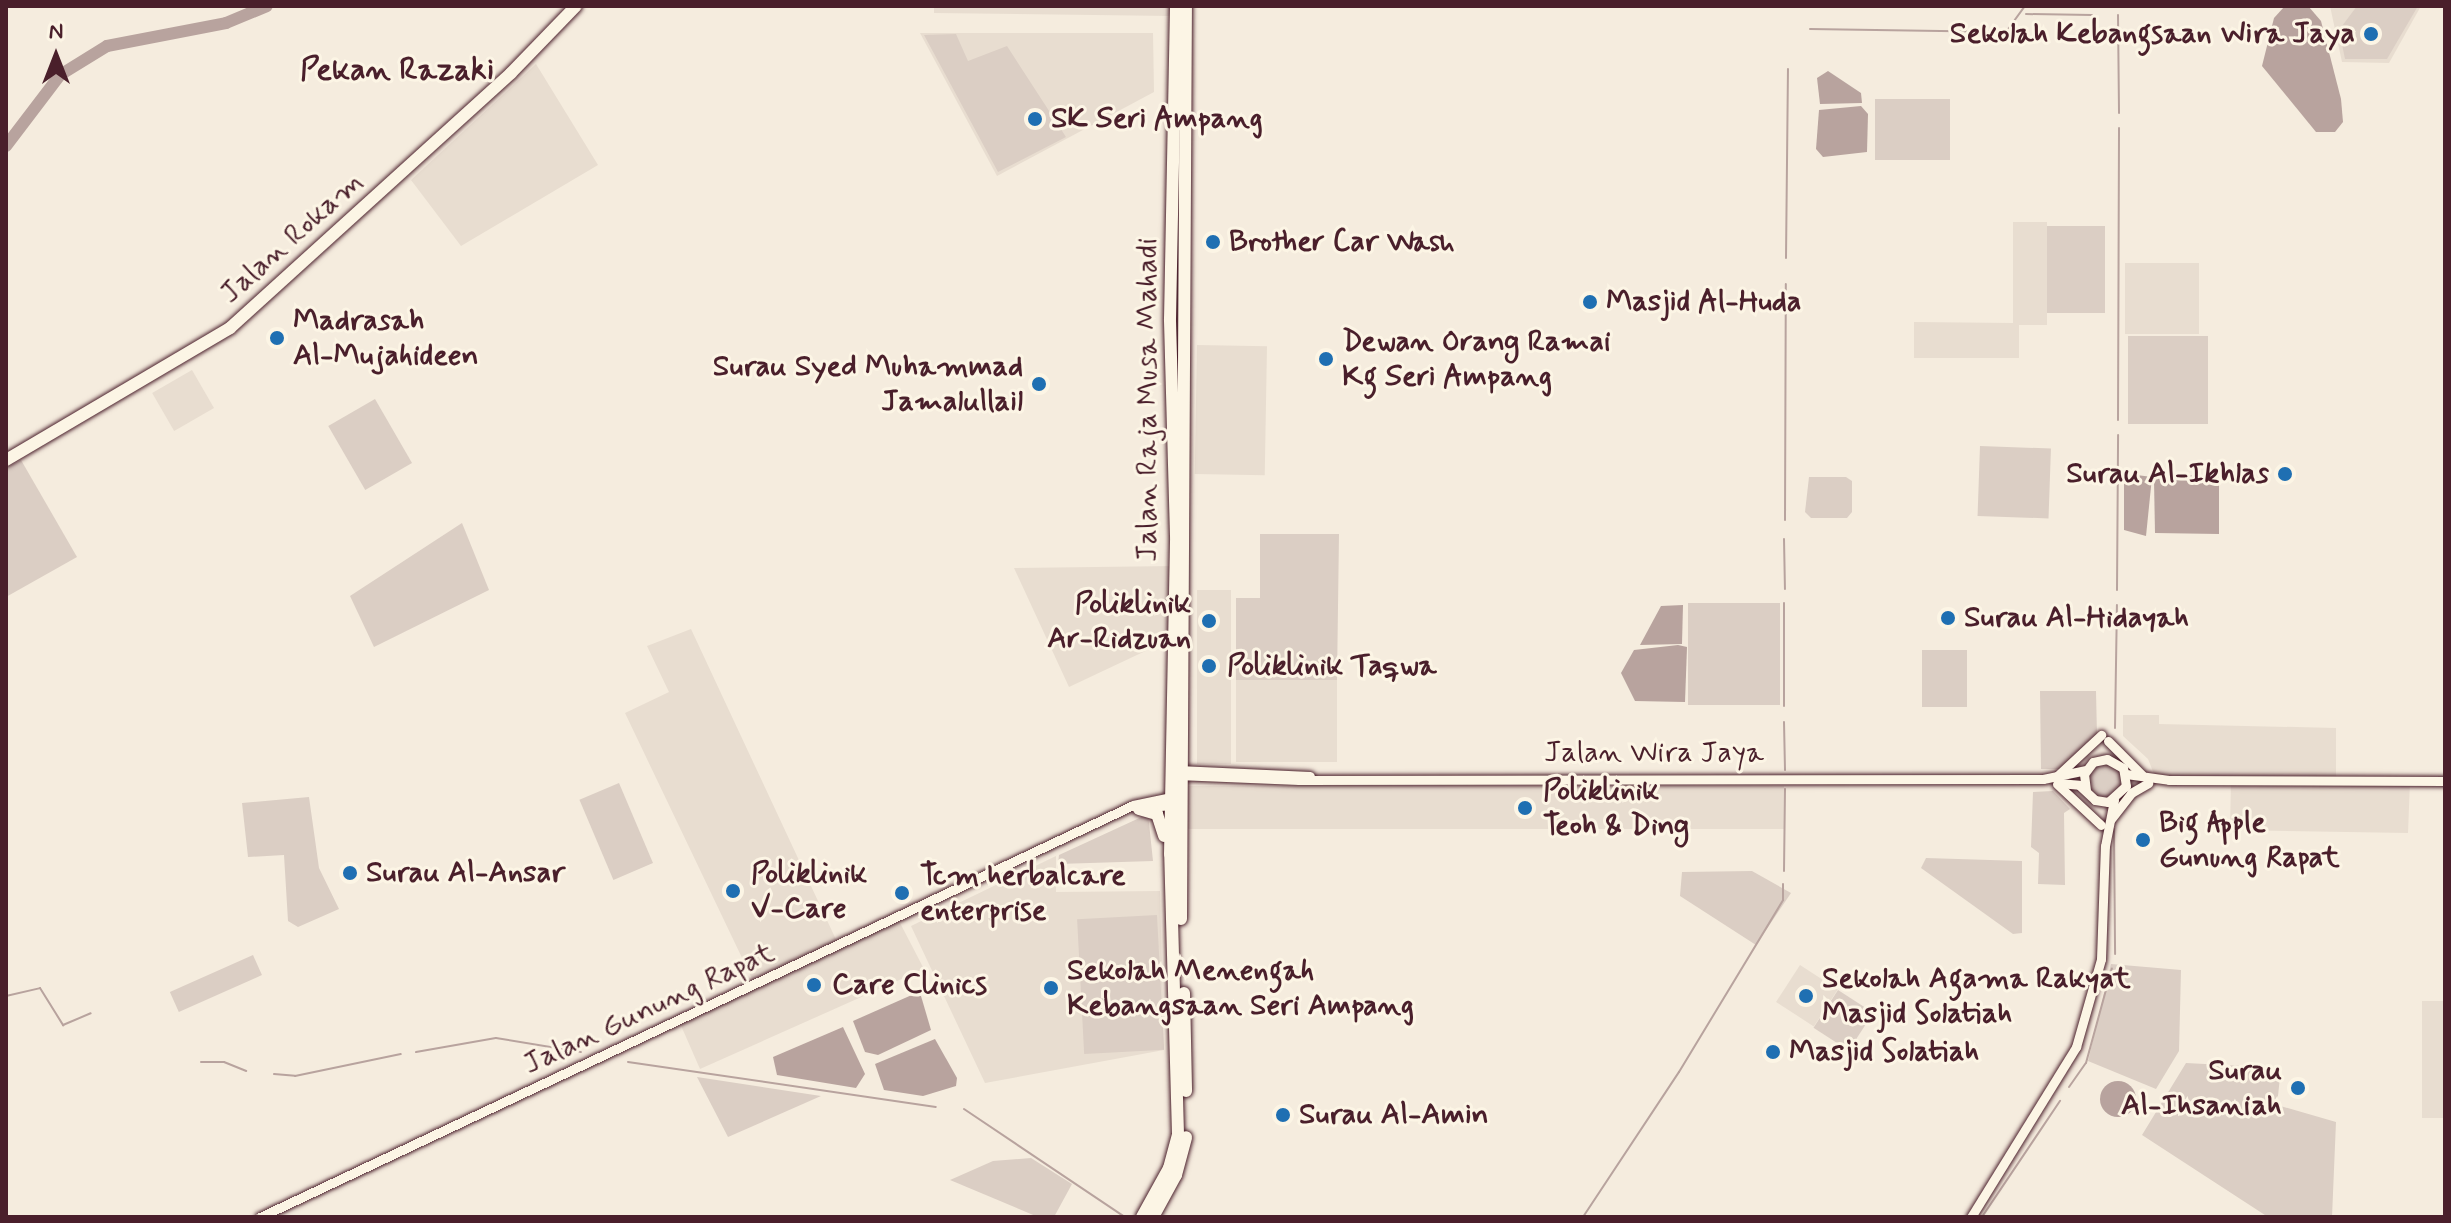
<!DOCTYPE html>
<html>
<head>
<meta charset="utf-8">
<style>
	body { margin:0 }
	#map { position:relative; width:2451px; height:1223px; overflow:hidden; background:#f5ecde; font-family:Mynerve,sans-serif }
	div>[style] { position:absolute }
	.built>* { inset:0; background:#e8ddd0; transform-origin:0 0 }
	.green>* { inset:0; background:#dbcec4; transform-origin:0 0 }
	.round { border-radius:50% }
	.water>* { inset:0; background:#b8a39e }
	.stream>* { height:2px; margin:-1px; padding:0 1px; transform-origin:1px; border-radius:1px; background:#b8a39e }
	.river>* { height:12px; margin:-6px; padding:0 6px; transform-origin:6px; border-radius:6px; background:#b8a39e }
	.roads { filter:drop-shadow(0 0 2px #4a1f2b) drop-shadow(0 0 2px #4a1f2b) }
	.minor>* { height:9px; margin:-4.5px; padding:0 4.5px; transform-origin:4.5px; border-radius:4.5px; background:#fcf5e5 }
	.major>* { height:12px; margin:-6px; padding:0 6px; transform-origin:6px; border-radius:6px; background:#fcf5e5 }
	.dots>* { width:22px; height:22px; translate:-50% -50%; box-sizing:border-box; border:4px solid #fcf5e5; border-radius:50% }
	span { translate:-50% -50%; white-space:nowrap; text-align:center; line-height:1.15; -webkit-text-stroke:6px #fcf5e5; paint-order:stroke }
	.poi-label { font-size:30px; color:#4a1f2b; font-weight:700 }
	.right { translate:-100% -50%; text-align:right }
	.left { translate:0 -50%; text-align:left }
	.street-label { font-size:30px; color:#4a1f2b }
	.neighbourhood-label { font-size:32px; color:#4a1f2b; font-weight:700 }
	.frame { position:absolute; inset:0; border:8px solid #4a1f2b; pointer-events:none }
	.north { position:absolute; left:16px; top:16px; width:80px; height:80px; -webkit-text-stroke:6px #fcf5e5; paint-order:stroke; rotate:0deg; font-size:22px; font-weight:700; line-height:32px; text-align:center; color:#4a1f2b }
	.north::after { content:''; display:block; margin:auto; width:28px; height:36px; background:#4a1f2b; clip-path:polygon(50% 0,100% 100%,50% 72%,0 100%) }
</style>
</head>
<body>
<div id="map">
	<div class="built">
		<div style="clip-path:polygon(934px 6px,1172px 6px,1172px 16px,934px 13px)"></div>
		<div style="clip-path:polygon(2330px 6px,2421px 6px,2389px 63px,2342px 62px)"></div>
		<div style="clip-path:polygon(920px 33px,1153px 33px,1154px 92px,997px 176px)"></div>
		<div style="clip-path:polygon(536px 64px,598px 165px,461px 246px,411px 180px)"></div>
		<div style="clip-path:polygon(2013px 222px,2047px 222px,2047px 325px,2019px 325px,2019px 358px,1914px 358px,1914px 322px,2013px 323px)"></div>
		<div style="left:2125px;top:263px;width:74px;height:71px"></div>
		<div style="left:1197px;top:345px;width:70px;height:129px;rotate:1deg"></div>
		<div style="left:192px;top:370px;width:44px;height:46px;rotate:60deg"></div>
		<div style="clip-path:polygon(1175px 566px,1173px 638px,1069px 687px,1014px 568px)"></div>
		<div style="left:1197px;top:590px;width:34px;height:174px"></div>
		<div style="clip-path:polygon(691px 629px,839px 946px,898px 919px,924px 969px,700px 1069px,679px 1021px,755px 985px,625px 713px,669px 692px,647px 646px)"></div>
		<div style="left:1236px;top:680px;width:101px;height:82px"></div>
		<div style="clip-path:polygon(2123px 715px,2159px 715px,2159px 724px,2336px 728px,2336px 780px,2410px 781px,2408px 833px,2230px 830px,2231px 780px,2154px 774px,2148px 759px,2123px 736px)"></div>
		<div style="left:1188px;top:786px;width:596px;height:43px"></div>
		<div style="clip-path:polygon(1056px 856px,1056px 892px,1160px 891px,1164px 1050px,985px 1083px,911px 926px)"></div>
		<div style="left:1800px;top:965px;width:45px;height:44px;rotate:33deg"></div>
		<div style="left:2422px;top:1001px;width:23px;height:117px"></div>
	</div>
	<div class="green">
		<div style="clip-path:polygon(2357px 6px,2418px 6px,2387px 59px,2345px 59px,2339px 30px)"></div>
		<div style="clip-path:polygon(956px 34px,968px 61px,1007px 46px,1066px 137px,998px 172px,924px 35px)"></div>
		<div style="left:1875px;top:99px;width:75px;height:61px"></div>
		<div style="left:2047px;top:226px;width:58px;height:87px"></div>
		<div style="left:2128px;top:336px;width:80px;height:88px"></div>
		<div style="left:375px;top:399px;width:74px;height:54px;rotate:60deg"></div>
		<div style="left:1980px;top:446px;width:71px;height:70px;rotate:2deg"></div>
		<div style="clip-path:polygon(21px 460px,77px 557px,6px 597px,6px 468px)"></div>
		<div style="clip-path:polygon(1809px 477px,1846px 477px,1852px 481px,1852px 512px,1847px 518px,1811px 518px,1805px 512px)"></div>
		<div style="clip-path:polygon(462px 523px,489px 590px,374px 647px,350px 596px)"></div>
		<div style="clip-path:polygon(1260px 534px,1339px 534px,1337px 680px,1236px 680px,1236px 598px,1260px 598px)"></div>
		<div style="left:1688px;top:603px;width:92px;height:102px"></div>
		<div style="left:1922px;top:650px;width:45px;height:57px"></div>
		<div style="clip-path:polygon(2040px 691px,2096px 691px,2097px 736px,2059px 769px,2041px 769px)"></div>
		<div class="round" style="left:2087px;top:763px;width:34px;height:34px"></div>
		<div style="left:619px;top:783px;width:87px;height:43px;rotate:67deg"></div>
		<div style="clip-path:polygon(2053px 791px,2070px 809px,2064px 813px,2065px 885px,2038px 884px,2039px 853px,2031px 847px,2033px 792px)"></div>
		<div style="clip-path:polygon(309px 797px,319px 868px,339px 909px,298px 927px,288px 921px,284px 855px,248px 857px,242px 803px)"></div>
		<div style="clip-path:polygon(1148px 814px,1153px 861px,1058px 864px,1059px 855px)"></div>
		<div style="clip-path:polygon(1926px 858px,2022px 861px,2022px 933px,2013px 934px,1921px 868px)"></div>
		<div style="clip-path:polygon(1752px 871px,1791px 893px,1756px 945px,1680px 896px,1682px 872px)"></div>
		<div style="left:1157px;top:915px;width:135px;height:80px;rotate:87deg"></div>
		<div style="left:253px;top:955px;width:22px;height:91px;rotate:66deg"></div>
		<div style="clip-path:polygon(2111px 964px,2181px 970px,2179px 1051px,2156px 1089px,2088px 1061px)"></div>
		<div style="left:1838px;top:990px;width:42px;height:45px;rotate:33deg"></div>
		<div style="clip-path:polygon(2186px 1063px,2281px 1068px,2277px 1105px,2336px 1122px,2332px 1217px,2268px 1217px,2142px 1135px)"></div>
		<div style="clip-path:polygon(697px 1077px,821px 1096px,728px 1137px)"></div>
		<div style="clip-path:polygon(1031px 1158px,1072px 1184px,1054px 1217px,1038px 1217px,950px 1180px,993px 1161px)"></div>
	</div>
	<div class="water">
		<div style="clip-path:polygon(2284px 7px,2309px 7px,2321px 21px,2341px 99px,2343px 122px,2335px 132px,2316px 132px,2262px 66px,2274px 18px)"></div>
		<div style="clip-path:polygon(1828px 71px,1861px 93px,1862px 103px,1820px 104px,1817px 78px)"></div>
		<div style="clip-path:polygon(1861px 106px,1868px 114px,1867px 152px,1823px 157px,1816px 149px,1819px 110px)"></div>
		<div style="clip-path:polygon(2129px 474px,2152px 477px,2146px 536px,2124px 530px,2124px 479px)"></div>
		<div style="clip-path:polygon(2158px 475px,2219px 476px,2219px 534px,2155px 533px,2154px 480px)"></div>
		<div style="clip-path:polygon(1683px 605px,1682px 644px,1640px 645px,1661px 606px)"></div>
		<div style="clip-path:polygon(1678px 645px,1687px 647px,1685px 702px,1635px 701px,1621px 673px,1634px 650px)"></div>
		<div style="clip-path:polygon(914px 994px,921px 996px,931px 1030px,878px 1055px,865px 1052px,853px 1021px)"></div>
		<div style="clip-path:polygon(843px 1027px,865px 1074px,856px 1088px,777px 1075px,773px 1057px)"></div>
		<div style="clip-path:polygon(935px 1039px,957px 1078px,956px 1086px,923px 1096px,884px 1090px,875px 1064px)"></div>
		<div class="round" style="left:2100px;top:1081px;width:36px;height:36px"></div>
	</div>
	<div class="stream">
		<div style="left:2026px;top:14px;width:66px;rotate:0.9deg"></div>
		<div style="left:2118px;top:15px;width:98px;rotate:89.4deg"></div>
		<div style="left:1810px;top:29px;width:196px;rotate:0.9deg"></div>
		<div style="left:2006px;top:32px;width:32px;rotate:-54deg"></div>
		<div style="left:1786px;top:258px;width:189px;rotate:-89.4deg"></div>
		<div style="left:2118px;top:420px;width:292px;rotate:-89.8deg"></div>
		<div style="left:1785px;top:520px;width:236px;rotate:-89.8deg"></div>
		<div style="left:1784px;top:539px;width:50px;rotate:88.9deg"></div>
		<div style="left:2117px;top:590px;width:155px;rotate:-89.6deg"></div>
		<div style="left:1784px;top:603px;width:103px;rotate:90deg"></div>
		<div style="left:1784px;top:722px;width:48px;rotate:88.8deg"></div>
		<div style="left:2115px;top:728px;width:123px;rotate:-89.1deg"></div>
		<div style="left:2114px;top:829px;width:125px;rotate:89.5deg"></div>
		<div style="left:1784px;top:871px;width:82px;rotate:-89.3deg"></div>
		<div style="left:6px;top:996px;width:35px;rotate:-13deg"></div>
		<div style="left:40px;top:988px;width:44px;rotate:58.1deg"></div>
		<div style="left:63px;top:1025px;width:30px;rotate:-23deg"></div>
		<div style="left:416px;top:1052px;width:81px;rotate:-9.9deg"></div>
		<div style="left:496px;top:1038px;width:86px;rotate:9.4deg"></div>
		<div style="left:201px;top:1062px;width:23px"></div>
		<div style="left:224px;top:1062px;width:24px;rotate:22deg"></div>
		<div style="left:628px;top:1062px;width:311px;rotate:8.3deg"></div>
		<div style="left:274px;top:1074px;width:21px;rotate:5deg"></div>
		<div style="left:295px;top:1076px;width:108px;rotate:-11.7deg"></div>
		<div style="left:2069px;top:1087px;width:29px;rotate:-55deg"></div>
		<div style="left:2086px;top:1063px;width:98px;rotate:-74.7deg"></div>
		<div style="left:964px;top:1109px;width:194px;rotate:33.9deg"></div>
		<div style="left:1583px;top:1217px;width:174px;rotate:-56.5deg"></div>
		<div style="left:1679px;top:1072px;width:201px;rotate:-58.8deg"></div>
		<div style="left:1783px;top:900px;width:16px;rotate:-90deg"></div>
		<div style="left:1982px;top:1217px;width:140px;rotate:-56.1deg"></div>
	</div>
	<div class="river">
		<div style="left:6px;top:146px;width:89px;rotate:-52.7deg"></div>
		<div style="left:60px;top:75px;width:55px;rotate:-31.7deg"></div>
		<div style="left:107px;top:46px;width:121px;rotate:-10.9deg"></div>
		<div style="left:226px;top:23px;width:44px;rotate:-22.5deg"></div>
	</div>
	<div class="roads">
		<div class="minor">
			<div style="left:2108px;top:741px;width:48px;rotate:45deg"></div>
			<div style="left:1178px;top:770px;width:132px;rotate:2.6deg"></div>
			<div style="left:2126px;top:774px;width:43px;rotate:7.9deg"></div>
			<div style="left:2169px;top:780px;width:276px;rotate:0.2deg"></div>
			<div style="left:1177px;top:775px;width:122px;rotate:2.3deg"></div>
			<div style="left:1299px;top:780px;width:744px;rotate:-0.08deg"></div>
			<div style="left:2043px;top:779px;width:44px;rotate:-11.8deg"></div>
			<div style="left:2056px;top:777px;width:62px;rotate:-43deg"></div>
			<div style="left:2058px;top:783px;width:21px;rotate:5deg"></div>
			<div style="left:2079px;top:785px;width:22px;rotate:43deg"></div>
			<div style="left:2095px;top:800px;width:13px;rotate:9deg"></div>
			<div style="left:2108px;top:802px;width:24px;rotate:-42deg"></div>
			<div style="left:2126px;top:786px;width:18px;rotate:-99deg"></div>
			<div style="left:2123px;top:768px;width:18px;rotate:-151deg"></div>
			<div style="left:2107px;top:759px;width:14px;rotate:168deg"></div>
			<div style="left:2093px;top:762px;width:15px;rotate:127deg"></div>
			<div style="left:2084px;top:774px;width:17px;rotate:83deg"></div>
			<div style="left:2057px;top:784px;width:60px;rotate:43deg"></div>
			<div style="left:1142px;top:808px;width:28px;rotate:-6deg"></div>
			<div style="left:2111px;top:819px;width:33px;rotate:-52deg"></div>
			<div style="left:2131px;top:793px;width:20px;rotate:-30deg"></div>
			<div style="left:260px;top:1217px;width:965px;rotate:-25.26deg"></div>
			<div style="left:1133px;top:805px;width:38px;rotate:-12deg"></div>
			<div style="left:1971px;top:1217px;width:200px;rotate:-58.3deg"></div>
			<div style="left:2076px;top:1047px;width:91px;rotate:-74.1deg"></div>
			<div style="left:2101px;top:959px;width:113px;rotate:-88deg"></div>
			<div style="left:2105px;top:846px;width:47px;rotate:-78.9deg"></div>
		</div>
		<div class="major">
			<div style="left:6px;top:460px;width:260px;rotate:-30.5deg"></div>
			<div style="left:230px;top:328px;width:379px;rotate:-42.2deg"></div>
			<div style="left:511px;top:73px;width:93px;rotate:-45.9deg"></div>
			<div style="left:1139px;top:809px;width:19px;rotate:16deg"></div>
			<div style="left:1157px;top:814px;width:23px;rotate:72deg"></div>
			<div style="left:1181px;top:919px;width:913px;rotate:-89.69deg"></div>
			<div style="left:1184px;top:993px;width:98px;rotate:88.8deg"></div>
			<div style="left:1142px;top:1217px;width:56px;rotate:-61.1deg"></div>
			<div style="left:1169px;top:1168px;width:35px;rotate:-75deg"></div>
			<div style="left:1178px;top:1134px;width:280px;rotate:-91.6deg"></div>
			<div style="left:1170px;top:854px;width:318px;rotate:-88.9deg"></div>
			<div style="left:1176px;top:536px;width:217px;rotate:-91.6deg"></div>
			<div style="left:1170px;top:319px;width:313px;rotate:-88.9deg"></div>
			<div style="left:1153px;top:1217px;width:48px;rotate:-61.3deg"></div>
			<div style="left:1176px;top:1175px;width:39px;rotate:-75deg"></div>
		</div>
	</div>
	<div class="dots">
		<div style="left:2371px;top:34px;background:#1f6fb2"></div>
		<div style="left:1035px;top:119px;background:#1f6fb2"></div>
		<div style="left:1213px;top:242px;background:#1f6fb2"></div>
		<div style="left:1590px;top:302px;background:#1f6fb2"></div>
		<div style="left:277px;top:338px;background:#1f6fb2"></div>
		<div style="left:1326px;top:359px;background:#1f6fb2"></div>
		<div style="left:1039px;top:384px;background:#1f6fb2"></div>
		<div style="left:2285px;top:474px;background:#1f6fb2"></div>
		<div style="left:1948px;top:618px;background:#1f6fb2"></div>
		<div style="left:1209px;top:621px;background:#1f6fb2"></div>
		<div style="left:1209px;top:666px;background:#1f6fb2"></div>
		<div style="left:1525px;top:808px;background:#1f6fb2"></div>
		<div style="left:2143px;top:840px;background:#1f6fb2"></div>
		<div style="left:350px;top:873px;background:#1f6fb2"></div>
		<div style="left:733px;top:891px;background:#1f6fb2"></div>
		<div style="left:902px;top:893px;background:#1f6fb2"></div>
		<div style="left:814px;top:985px;background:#1f6fb2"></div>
		<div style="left:1051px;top:988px;background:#1f6fb2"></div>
		<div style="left:1806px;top:996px;background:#1f6fb2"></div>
		<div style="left:1773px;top:1052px;background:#1f6fb2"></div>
		<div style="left:2298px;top:1088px;background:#1f6fb2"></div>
		<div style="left:1283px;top:1115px;background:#1f6fb2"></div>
	</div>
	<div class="poi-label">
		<span class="right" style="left:2355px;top:34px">Sekolah Kebangsaan Wira Jaya</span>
		<span class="left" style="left:1051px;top:119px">SK Seri Ampang</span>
		<span class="left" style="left:1229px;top:242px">Brother Car Wash</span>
		<span class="left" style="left:1606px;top:302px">Masjid Al-Huda</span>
		<span class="left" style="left:293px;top:338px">Madrasah<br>Al-Mujahideen</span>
		<span class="left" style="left:1342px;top:359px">Dewan Orang Ramai<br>Kg Seri Ampang</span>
		<span class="right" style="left:1023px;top:384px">Surau Syed Muhammad<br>Jamalullail</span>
		<span class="right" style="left:2269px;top:474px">Surau Al-Ikhlas</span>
		<span class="right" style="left:1191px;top:621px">Poliklinik<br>Ar-Ridzuan</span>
		<span class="left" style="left:1964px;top:618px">Surau Al-Hidayah</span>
		<span class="left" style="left:1227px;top:666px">Poliklinik Taqwa</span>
		<span class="left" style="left:1543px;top:808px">Poliklinik<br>Teoh &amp; Ding</span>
		<span class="left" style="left:2159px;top:840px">Big Apple<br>Gunung Rapat</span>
		<span class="left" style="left:366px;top:873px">Surau Al-Ansar</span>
		<span class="left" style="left:751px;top:891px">Poliklinik<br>V-Care</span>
		<span class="left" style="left:920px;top:893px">Tcm herbalcare<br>enterprise</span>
		<span class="left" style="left:1067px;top:988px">Sekolah Menengah<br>Kebangsaan Seri Ampang</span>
		<span class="left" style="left:1822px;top:996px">Sekolah Agama Rakyat<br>Masjid Solatiah</span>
		<span class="left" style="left:832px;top:985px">Care Clinics</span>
		<span class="left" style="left:1789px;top:1052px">Masjid Solatiah</span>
		<span class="right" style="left:2282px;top:1088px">Surau<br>Al-Ihsaniah</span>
		<span class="left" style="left:1299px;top:1115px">Surau Al-Amin</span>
	</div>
	<div class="street-label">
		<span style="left:292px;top:238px;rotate:-42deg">Jalan Rokam</span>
		<span style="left:1148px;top:400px;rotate:-90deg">Jalan Raja Musa Mahadi</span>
		<span style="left:1654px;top:753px">Jalan Wira Jaya</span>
		<span style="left:649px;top:1009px;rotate:-25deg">Jalan Gunung Rapat</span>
	</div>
	<div class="neighbourhood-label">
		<span style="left:397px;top:70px">Pekan Razaki</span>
	</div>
	<div class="frame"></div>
	<div class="north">N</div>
</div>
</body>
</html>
